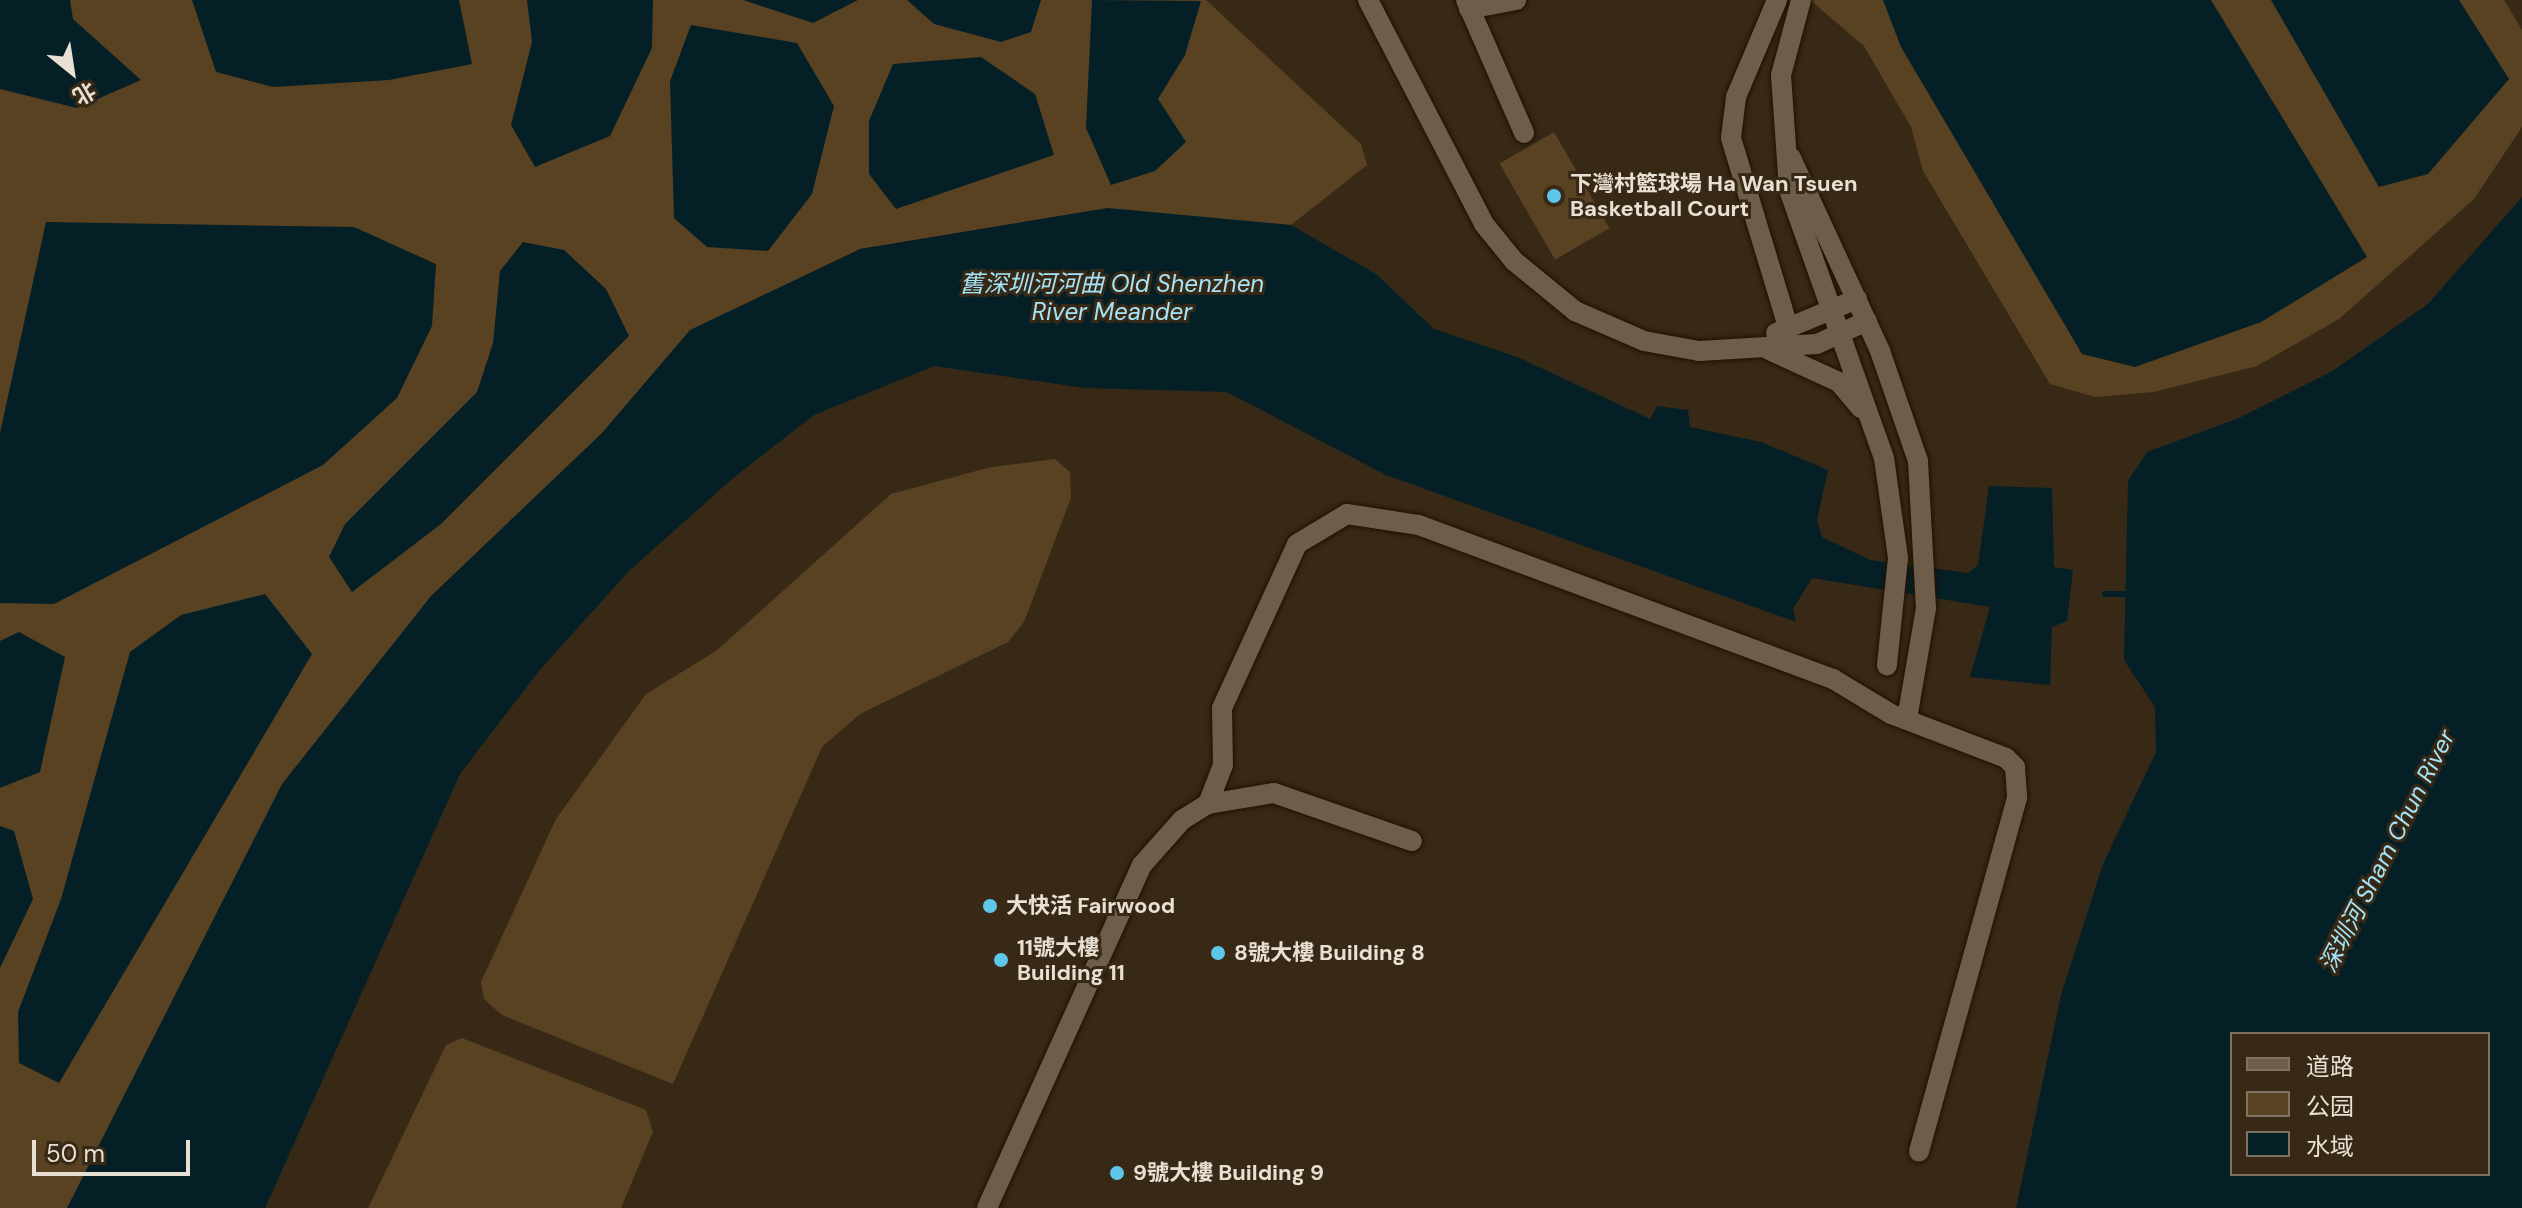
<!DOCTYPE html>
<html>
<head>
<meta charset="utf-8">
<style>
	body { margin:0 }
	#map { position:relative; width:2522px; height:1208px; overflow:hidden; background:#372916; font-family:"DM Sans","Noto Sans SC",sans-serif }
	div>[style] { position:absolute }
	.green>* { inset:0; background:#594221; transform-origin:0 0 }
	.water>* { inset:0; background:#051f27 }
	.stream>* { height:6px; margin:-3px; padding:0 3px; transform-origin:3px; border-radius:3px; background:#051f27 }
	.roads { filter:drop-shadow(0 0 2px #1e1101) drop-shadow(0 0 2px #1e1101) }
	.minor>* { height:20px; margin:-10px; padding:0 10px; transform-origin:10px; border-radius:10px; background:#6e5e49 }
	.dots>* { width:22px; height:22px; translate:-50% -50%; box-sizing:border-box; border:4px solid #372916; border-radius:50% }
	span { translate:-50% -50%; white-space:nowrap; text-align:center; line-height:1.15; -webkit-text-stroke:6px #372916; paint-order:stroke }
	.poi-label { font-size:22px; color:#e9e0d4; font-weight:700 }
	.left { translate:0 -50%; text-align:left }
	.water-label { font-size:24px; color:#a4e4f9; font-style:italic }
	.legend { position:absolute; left:2230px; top:1032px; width:260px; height:144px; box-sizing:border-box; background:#372916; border:2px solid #7e7262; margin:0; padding:10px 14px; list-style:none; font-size:24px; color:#e9e0d4 }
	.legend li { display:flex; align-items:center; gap:16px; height:40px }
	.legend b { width:40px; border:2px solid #7e7262 }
	.north { position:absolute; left:32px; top:32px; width:80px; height:80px; -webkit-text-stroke:6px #372916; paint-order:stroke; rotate:150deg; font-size:22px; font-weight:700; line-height:32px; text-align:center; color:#e9e0d4 }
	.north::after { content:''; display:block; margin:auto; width:28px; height:36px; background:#e9e0d4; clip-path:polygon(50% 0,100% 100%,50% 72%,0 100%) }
	.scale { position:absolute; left:32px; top:1140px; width:158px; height:36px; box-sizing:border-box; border:4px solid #e9e0d4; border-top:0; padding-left:10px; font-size:24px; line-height:28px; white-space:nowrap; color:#e9e0d4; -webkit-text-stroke:6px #372916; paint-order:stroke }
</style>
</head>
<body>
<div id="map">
	<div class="green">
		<div style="clip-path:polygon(0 0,1206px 0,1361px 144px,1367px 165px,1291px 225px,1095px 210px,860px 249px,678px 345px,602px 433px,67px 1208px,0 1208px)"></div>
		<div style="clip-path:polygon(1810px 0,2504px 0,2522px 30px,2522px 127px,2474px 199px,2339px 319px,2257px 366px,2154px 392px,2095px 397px,2050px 384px,1923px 171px,1911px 127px,1864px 46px)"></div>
		<div style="left:1554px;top:132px;width:111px;height:63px;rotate:60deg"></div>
		<div style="clip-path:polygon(1055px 459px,1070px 472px,1071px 498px,1024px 622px,1008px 642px,860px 714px,822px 747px,673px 1084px,502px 1015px,484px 999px,481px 982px,556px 819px,646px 694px,716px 651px,891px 494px,991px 467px)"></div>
		<div style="clip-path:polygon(462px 1038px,646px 1110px,653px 1132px,621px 1208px,368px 1208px,446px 1045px)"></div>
	</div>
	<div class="water">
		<div style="clip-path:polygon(0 0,70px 0,73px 19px,141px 80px,77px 108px,0 89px)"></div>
		<div style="clip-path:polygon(192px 0,459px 0,472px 64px,389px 80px,273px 87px,216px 72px)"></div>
		<div style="clip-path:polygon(527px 0,653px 0,652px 48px,610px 136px,535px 167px,511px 125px,532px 42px)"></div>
		<div style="clip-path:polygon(743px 0,858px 0,813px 23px)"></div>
		<div style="clip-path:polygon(907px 0,1041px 0,1031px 32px,1001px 42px,934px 24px)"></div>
		<div style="clip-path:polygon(1092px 0,1201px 1px,1185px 55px,1158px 99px,1186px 142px,1155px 171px,1111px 185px,1086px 128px)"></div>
		<div style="clip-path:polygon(1883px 0,2211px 0,2367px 257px,2261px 322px,2135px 367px,2082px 354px,1901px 47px)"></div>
		<div style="clip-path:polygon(2271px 0,2459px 0,2509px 79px,2428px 174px,2379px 187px)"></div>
		<div style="clip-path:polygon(691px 25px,797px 43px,834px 106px,812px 194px,768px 251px,707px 247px,674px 218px,670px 81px)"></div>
		<div style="clip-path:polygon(981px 57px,1035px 94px,1054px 155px,896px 209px,869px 174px,869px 121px,893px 64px)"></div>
		<div style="clip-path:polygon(evenodd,2522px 197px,2522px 1208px,2016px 1208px,2061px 995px,2103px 864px,2156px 752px,2155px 707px,2124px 660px,2128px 481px,2147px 452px,2239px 418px,2331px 372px,2428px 304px,2522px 197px,2488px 1034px,2488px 1174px,2232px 1174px,2232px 1034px,2488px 1034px)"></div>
		<div style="clip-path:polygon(1108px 208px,1291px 225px,1376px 274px,1434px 329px,1520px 358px,1650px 419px,1657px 406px,1688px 410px,1690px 427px,1761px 442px,1828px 470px,1817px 520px,1822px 537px,1870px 560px,1968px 573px,1978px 565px,1989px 486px,2052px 488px,2054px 567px,2073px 570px,2067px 621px,2052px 627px,2050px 685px,1970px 677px,1990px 607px,1812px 578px,1793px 609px,1796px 622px,1386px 475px,1227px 392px,1085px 388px,934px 366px,814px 415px,732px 479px,628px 572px,538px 672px,460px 774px,265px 1208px,67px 1208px,282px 784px,431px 596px,602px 433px,690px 330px,860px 249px)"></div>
		<div style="clip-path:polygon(46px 222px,354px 227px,436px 264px,432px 326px,397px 398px,323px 465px,54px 604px,0 603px,0 433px)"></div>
		<div style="clip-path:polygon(523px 242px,564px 250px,606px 289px,629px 336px,441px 524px,352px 592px,329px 557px,345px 524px,477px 392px,493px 343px,500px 271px)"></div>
		<div style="clip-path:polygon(265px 594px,312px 654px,59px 1083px,19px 1063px,18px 1012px,61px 899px,130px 652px,181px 615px)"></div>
		<div style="clip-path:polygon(19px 632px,65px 657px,40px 772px,0 788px,0 641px)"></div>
		<div style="clip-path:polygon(0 826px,14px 831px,33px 899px,0 968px)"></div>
	</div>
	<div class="stream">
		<div style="left:2105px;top:594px;width:23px"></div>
	</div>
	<div class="roads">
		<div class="minor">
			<div style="left:1368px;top:0;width:252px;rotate:62.6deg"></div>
			<div style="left:1484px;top:224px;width:48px;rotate:51deg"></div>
			<div style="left:1514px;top:261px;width:79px;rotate:39.3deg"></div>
			<div style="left:1575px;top:311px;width:75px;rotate:23.5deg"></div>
			<div style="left:1644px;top:341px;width:56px;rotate:10.3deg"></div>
			<div style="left:1699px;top:351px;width:118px;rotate:-3.4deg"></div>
			<div style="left:1817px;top:344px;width:55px;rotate:-24.7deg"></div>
			<div style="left:1466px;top:0;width:145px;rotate:66.4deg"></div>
			<div style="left:1777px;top:0;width:105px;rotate:112.9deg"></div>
			<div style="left:1736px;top:97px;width:41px;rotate:97deg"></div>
			<div style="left:1731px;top:138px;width:197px;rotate:73.2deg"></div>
			<div style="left:1801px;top:0;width:78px;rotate:104.9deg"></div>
			<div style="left:1781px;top:75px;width:115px;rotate:86deg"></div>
			<div style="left:1789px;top:190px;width:284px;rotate:70.5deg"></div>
			<div style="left:1884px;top:458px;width:101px;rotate:82deg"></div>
			<div style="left:1898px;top:558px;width:108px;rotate:95.9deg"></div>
			<div style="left:1469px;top:9px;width:48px;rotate:-10.8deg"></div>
			<div style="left:1791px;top:158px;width:213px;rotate:65.2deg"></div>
			<div style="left:1880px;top:351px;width:116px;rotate:70.9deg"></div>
			<div style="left:1918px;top:461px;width:147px;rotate:86.9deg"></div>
			<div style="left:1926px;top:608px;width:113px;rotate:99.7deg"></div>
			<div style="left:1776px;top:333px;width:88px;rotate:-22.8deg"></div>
			<div style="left:1769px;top:350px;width:77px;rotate:24.6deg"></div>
			<div style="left:1839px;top:382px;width:34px;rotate:50deg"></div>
			<div style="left:1208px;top:804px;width:42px;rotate:-69deg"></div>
			<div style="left:1223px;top:765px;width:57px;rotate:-91deg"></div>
			<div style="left:1222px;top:708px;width:180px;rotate:-65.4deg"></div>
			<div style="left:1297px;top:544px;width:58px;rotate:-31deg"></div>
			<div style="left:1347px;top:514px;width:73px;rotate:8.7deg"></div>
			<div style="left:1419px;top:525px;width:442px;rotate:20.4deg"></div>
			<div style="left:1833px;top:679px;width:68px;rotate:31.1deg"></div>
			<div style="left:1891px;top:714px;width:123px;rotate:20.9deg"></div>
			<div style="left:2006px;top:758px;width:13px;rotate:45deg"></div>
			<div style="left:2015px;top:767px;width:31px;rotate:86deg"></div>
			<div style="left:2017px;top:798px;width:367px;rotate:105.5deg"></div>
			<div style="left:987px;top:1208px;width:376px;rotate:-65.7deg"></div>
			<div style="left:1142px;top:865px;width:60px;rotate:-48.4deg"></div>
			<div style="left:1182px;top:820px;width:31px;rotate:-32deg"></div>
			<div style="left:1208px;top:804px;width:67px;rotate:-9.5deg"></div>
			<div style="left:1274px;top:793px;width:146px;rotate:19.2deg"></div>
		</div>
	</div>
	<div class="dots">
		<div style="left:1554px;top:196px;background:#5cc7e8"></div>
		<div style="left:990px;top:906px;background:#5cc7e8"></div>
		<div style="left:1218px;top:953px;background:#5cc7e8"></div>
		<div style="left:1001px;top:960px;background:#5cc7e8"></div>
		<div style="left:1117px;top:1173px;background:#5cc7e8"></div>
	</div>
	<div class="poi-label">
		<span class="left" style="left:1570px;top:196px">下灣村籃球場 Ha Wan Tsuen<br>Basketball Court</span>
		<span class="left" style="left:1006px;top:906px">大快活 Fairwood</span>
		<span class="left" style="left:1017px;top:960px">11號大樓<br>Building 11</span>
		<span class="left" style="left:1234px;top:953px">8號大樓 Building 8</span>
		<span class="left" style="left:1133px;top:1173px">9號大樓 Building 9</span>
	</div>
	<div class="water-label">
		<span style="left:1112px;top:298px">舊深圳河河曲 Old Shenzhen<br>River Meander</span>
		<span style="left:2387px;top:851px;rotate:-63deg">深圳河 Sham Chun River</span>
	</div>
	<ul class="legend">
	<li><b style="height:10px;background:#6e5e49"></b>道路</li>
	<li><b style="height:22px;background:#594221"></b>公园</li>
	<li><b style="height:22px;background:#051f27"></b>水域</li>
	</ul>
	<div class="north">北</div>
	<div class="scale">50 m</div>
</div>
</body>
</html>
